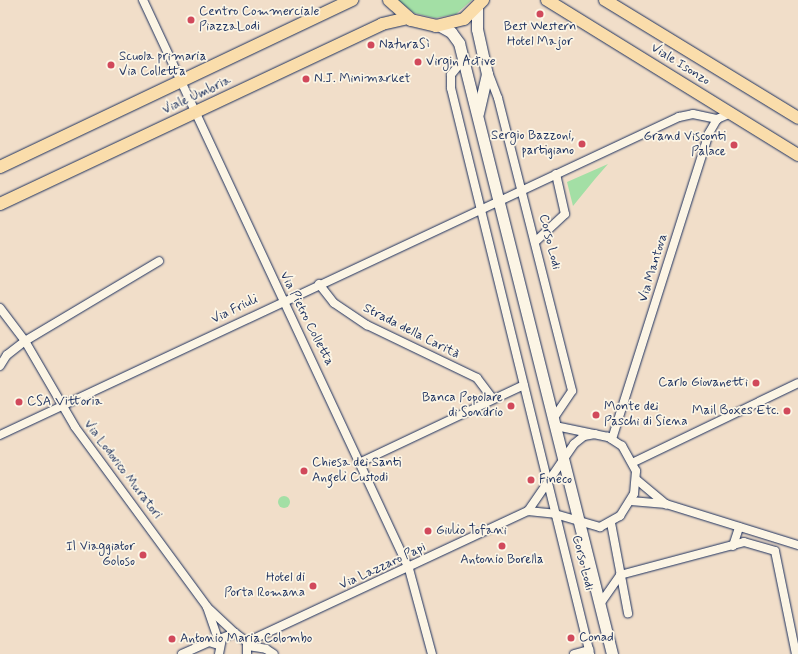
<!DOCTYPE html>
<html>
<head>
<meta charset="utf-8">
<style>
	body { margin:0 }
	#map { position:relative; width:798px; height:654px; overflow:hidden; background:#f1dec9; font-family:Mynerve,sans-serif }
	div>[style] { position:absolute }
	.green>* { inset:0; background:#a3dfa5 }
	.round { border-radius:50% }
	.roads { filter:drop-shadow(0 0 1px #1b2f5e) drop-shadow(0 0 1px #1b2f5e) }
	.street>* { height:8px; margin:-4px; padding:0 4px; transform-origin:4px; border-radius:4px; background:#fcf5e5 }
	.secondary>* { height:11px; margin:-5.5px; padding:0 5.5px; transform-origin:5.5px; border-radius:5.5px; background:#fcf5e5 }
	.primary>* { height:12px; margin:-6px; padding:0 6px; transform-origin:6px; border-radius:6px; background:#faddab }
	.dots>* { width:11px; height:11px; translate:-50% -50%; box-sizing:border-box; border:2px solid #fcf5e5; border-radius:50% }
	span { translate:-50% -50%; white-space:nowrap; text-align:center; line-height:1.15; -webkit-text-stroke:3.5px #fcf5e5; paint-order:stroke }
	.poi-label { font-size:13px; color:#1b2f5e }
	.left { translate:0 -50%; text-align:left }
	.right { translate:-100% -50%; text-align:right }
	.street-label { font-size:13px; color:#1b2f5e }
</style>
</head>
<body>
<div id="map">
	<div class="green">
		<div style="clip-path:polygon(398px 0,472px 0,456px 14px,435px 18px,414px 13px)"></div>
		<div style="clip-path:polygon(608px 164px,595px 179px,573px 206px,567px 182px)"></div>
		<div class="round" style="left:278px;top:496px;width:12px;height:12px"></div>
	</div>
	<div class="roads">
		<div class="street">
			<div style="left:143px;top:0;width:628px;rotate:64.94deg"></div>
			<div style="left:409px;top:569px;width:88px;rotate:74.9deg"></div>
			<div style="left:463px;top:60px;width:19px;rotate:129deg"></div>
			<div style="left:451px;top:75px;width:13px;rotate:90deg"></div>
			<div style="left:451px;top:88px;width:583px;rotate:76.2deg"></div>
			<div style="left:488px;top:72px;width:28px;rotate:69deg"></div>
			<div style="left:498px;top:98px;width:302px;rotate:75.8deg"></div>
			<div style="left:572px;top:391px;width:32px;rotate:124deg"></div>
			<div style="left:535px;top:242px;width:41px;rotate:-43deg"></div>
			<div style="left:565px;top:214px;width:41px;rotate:-102.7deg"></div>
			<div style="left:319px;top:284px;width:24px;rotate:52deg"></div>
			<div style="left:334px;top:303px;width:40px;rotate:34deg"></div>
			<div style="left:367px;top:325px;width:122px;rotate:25.7deg"></div>
			<div style="left:477px;top:378px;width:26px;rotate:53deg"></div>
			<div style="left:0;top:308px;width:41px;rotate:52.9deg"></div>
			<div style="left:25px;top:341px;width:99px;rotate:59.8deg"></div>
			<div style="left:75px;top:427px;width:223px;rotate:53.7deg"></div>
			<div style="left:207px;top:607px;width:38px;rotate:43deg"></div>
			<div style="left:0;top:366px;width:13px;rotate:-58deg"></div>
			<div style="left:7px;top:355px;width:23px;rotate:-38deg"></div>
			<div style="left:25px;top:341px;width:156px;rotate:-30.8deg"></div>
			<div style="left:0;top:435px;width:750px;rotate:-25.1deg"></div>
			<div style="left:679px;top:117px;width:14px;rotate:-12deg"></div>
			<div style="left:693px;top:114px;width:25px;rotate:12deg"></div>
			<div style="left:612px;top:439px;width:321px;rotate:-72.4deg"></div>
			<div style="left:709px;top:133px;width:16px;rotate:-60deg"></div>
			<div style="left:717px;top:119px;width:15px;rotate:-23deg"></div>
			<div style="left:361px;top:462px;width:180px;rotate:-25.3deg"></div>
			<div style="left:634px;top:462px;width:182px;rotate:-25.7deg"></div>
			<div style="left:637px;top:480px;width:38px;rotate:40deg"></div>
			<div style="left:631px;top:501px;width:35px;rotate:5deg"></div>
			<div style="left:666px;top:504px;width:138px;rotate:17.3deg"></div>
			<div style="left:528px;top:511px;width:27px;rotate:6deg"></div>
			<div style="left:555px;top:514px;width:47px;rotate:16.1deg"></div>
			<div style="left:600px;top:527px;width:23px;rotate:-29deg"></div>
			<div style="left:620px;top:516px;width:26px;rotate:-58deg"></div>
			<div style="left:634px;top:494px;width:23px;rotate:-85deg"></div>
			<div style="left:636px;top:471px;width:29px;rotate:-119deg"></div>
			<div style="left:622px;top:446px;width:17px;rotate:-147deg"></div>
			<div style="left:608px;top:437px;width:53px;rotate:-168.1deg"></div>
			<div style="left:611px;top:523px;width:92px;rotate:79.3deg"></div>
			<div style="left:733px;top:546px;width:20px;rotate:-72deg"></div>
			<div style="left:620px;top:575px;width:128px;rotate:-14.9deg"></div>
			<div style="left:744px;top:542px;width:32px;rotate:16deg"></div>
			<div style="left:775px;top:551px;width:105px;rotate:78.5deg"></div>
			<div style="left:600px;top:604px;width:35px;rotate:-55deg"></div>
			<div style="left:207px;top:607px;width:37px;rotate:71deg"></div>
			<div style="left:247px;top:642px;width:310px;rotate:-25deg"></div>
			<div style="left:528px;top:511px;width:81px;rotate:-55.5deg"></div>
			<div style="left:574px;top:444px;width:13px;rotate:-39deg"></div>
			<div style="left:584px;top:436px;width:11px;rotate:-10deg"></div>
			<div style="left:248px;top:646px;width:18px;rotate:9deg"></div>
			<div style="left:266px;top:649px;width:9px;rotate:32deg"></div>
			<div style="left:182px;top:654px;width:30px;rotate:-24deg"></div>
			<div style="left:209px;top:642px;width:9px;rotate:18deg"></div>
			<div style="left:219px;top:654px;width:16px;rotate:-79deg"></div>
			<div style="left:222px;top:638px;width:14px;rotate:-21deg"></div>
			<div style="left:235px;top:633px;width:15px;rotate:37deg"></div>
			<div style="left:247px;top:642px;width:12px;rotate:90deg"></div>
			<div style="left:574px;top:654px;width:16px;rotate:-15deg"></div>
		</div>
		<div class="secondary">
			<div style="left:477px;top:8px;width:21px;rotate:90deg"></div>
			<div style="left:477px;top:29px;width:46px;rotate:77.5deg"></div>
			<div style="left:487px;top:74px;width:40px;rotate:103deg"></div>
			<div style="left:440px;top:26px;width:13px;rotate:29deg"></div>
			<div style="left:451px;top:32px;width:14px;rotate:54deg"></div>
			<div style="left:459px;top:43px;width:630px;rotate:75.94deg"></div>
		</div>
		<div class="primary">
			<div style="left:389px;top:0;width:30px;rotate:42deg"></div>
			<div style="left:411px;top:20px;width:26px;rotate:13deg"></div>
			<div style="left:436px;top:26px;width:29px;rotate:-14deg"></div>
			<div style="left:464px;top:19px;width:27px;rotate:-45deg"></div>
			<div style="left:547px;top:0;width:295px;rotate:31.7deg"></div>
			<div style="left:605px;top:0;width:226px;rotate:31.4deg"></div>
			<div style="left:0;top:167px;width:390px;rotate:-25.4deg"></div>
			<div style="left:0;top:204px;width:422px;rotate:-25.2deg"></div>
			<div style="left:382px;top:24px;width:27px;rotate:-13deg"></div>
		</div>
	</div>
	<div class="dots">
		<div style="left:540px;top:14px;background:#d1495b"></div>
		<div style="left:191px;top:20px;background:#d1495b"></div>
		<div style="left:371px;top:45px;background:#d1495b"></div>
		<div style="left:418px;top:62px;background:#d1495b"></div>
		<div style="left:111px;top:65px;background:#d1495b"></div>
		<div style="left:306px;top:79px;background:#d1495b"></div>
		<div style="left:582px;top:144px;background:#d1495b"></div>
		<div style="left:734px;top:145px;background:#d1495b"></div>
		<div style="left:756px;top:383px;background:#d1495b"></div>
		<div style="left:19px;top:402px;background:#d1495b"></div>
		<div style="left:511px;top:406px;background:#d1495b"></div>
		<div style="left:787px;top:411px;background:#d1495b"></div>
		<div style="left:596px;top:415px;background:#d1495b"></div>
		<div style="left:304px;top:471px;background:#d1495b"></div>
		<div style="left:531px;top:480px;background:#d1495b"></div>
		<div style="left:428px;top:531px;background:#d1495b"></div>
		<div style="left:502px;top:546px;background:#d1495b"></div>
		<div style="left:143px;top:555px;background:#d1495b"></div>
		<div style="left:313px;top:586px;background:#d1495b"></div>
		<div style="left:571px;top:638px;background:#d1495b"></div>
		<div style="left:172px;top:639px;background:#d1495b"></div>
	</div>
	<div class="poi-label">
		<span class="left" style="left:199px;top:20px">Centro Commerciale<br>PiazzaLodi</span>
		<span style="left:540px;top:35px">Best Western<br>Hotel Major</span>
		<span class="left" style="left:379px;top:45px">NaturaSì</span>
		<span class="left" style="left:119px;top:65px">Scuola primaria<br>Via Colletta</span>
		<span class="left" style="left:426px;top:62px">Virgin Active</span>
		<span class="left" style="left:314px;top:79px">N.J. Minimarket</span>
		<span class="right" style="left:574px;top:144px">Sergio Bazzoni,<br>partigiano</span>
		<span class="right" style="left:726px;top:145px">Grand Visconti<br>Palace</span>
		<span class="right" style="left:748px;top:383px">Carlo Giovanetti</span>
		<span class="right" style="left:503px;top:406px">Banca Popolare<br>di Sondrio</span>
		<span class="left" style="left:27px;top:402px">CSA Vittoria</span>
		<span class="left" style="left:604px;top:415px">Monte dei<br>Paschi di Siena</span>
		<span class="right" style="left:779px;top:411px">Mail Boxes Etc.</span>
		<span class="left" style="left:312px;top:471px">Chiesa dei Santi<br>Angeli Custodi</span>
		<span class="left" style="left:539px;top:480px">Fineco</span>
		<span class="left" style="left:436px;top:531px">Giulio Tofani</span>
		<span class="right" style="left:135px;top:555px">Il Viaggiator<br>Goloso</span>
		<span style="left:502px;top:560px">Antonio Borella</span>
		<span class="right" style="left:305px;top:586px">Hotel di<br>Porta Romana</span>
		<span class="left" style="left:579px;top:638px">Conad</span>
		<span class="left" style="left:180px;top:639px">Antonio Maria Colombo</span>
	</div>
	<div class="street-label">
		<span style="left:680px;top:65px;rotate:32deg">Viale Isonzo</span>
		<span style="left:197px;top:96px;rotate:-25deg">Viale Umbria</span>
		<span style="left:549px;top:242px;rotate:76deg">Corso Lodi</span>
		<span style="left:654px;top:268px;rotate:-73deg">Via Mantova</span>
		<span style="left:235px;top:310px;rotate:-26deg">Via Friuli</span>
		<span style="left:306px;top:319px;rotate:63deg">Via Pietro Colletta</span>
		<span style="left:411px;top:332px;rotate:27deg">Strada della Carità</span>
		<span style="left:122px;top:470px;rotate:53deg">Via Lodovico Muratori</span>
		<span style="left:582px;top:563px;rotate:76deg">Corso Lodi</span>
		<span style="left:383px;top:567px;rotate:-25deg">Via Lazzaro Papi</span>
	</div>
</div>
</body>
</html>
